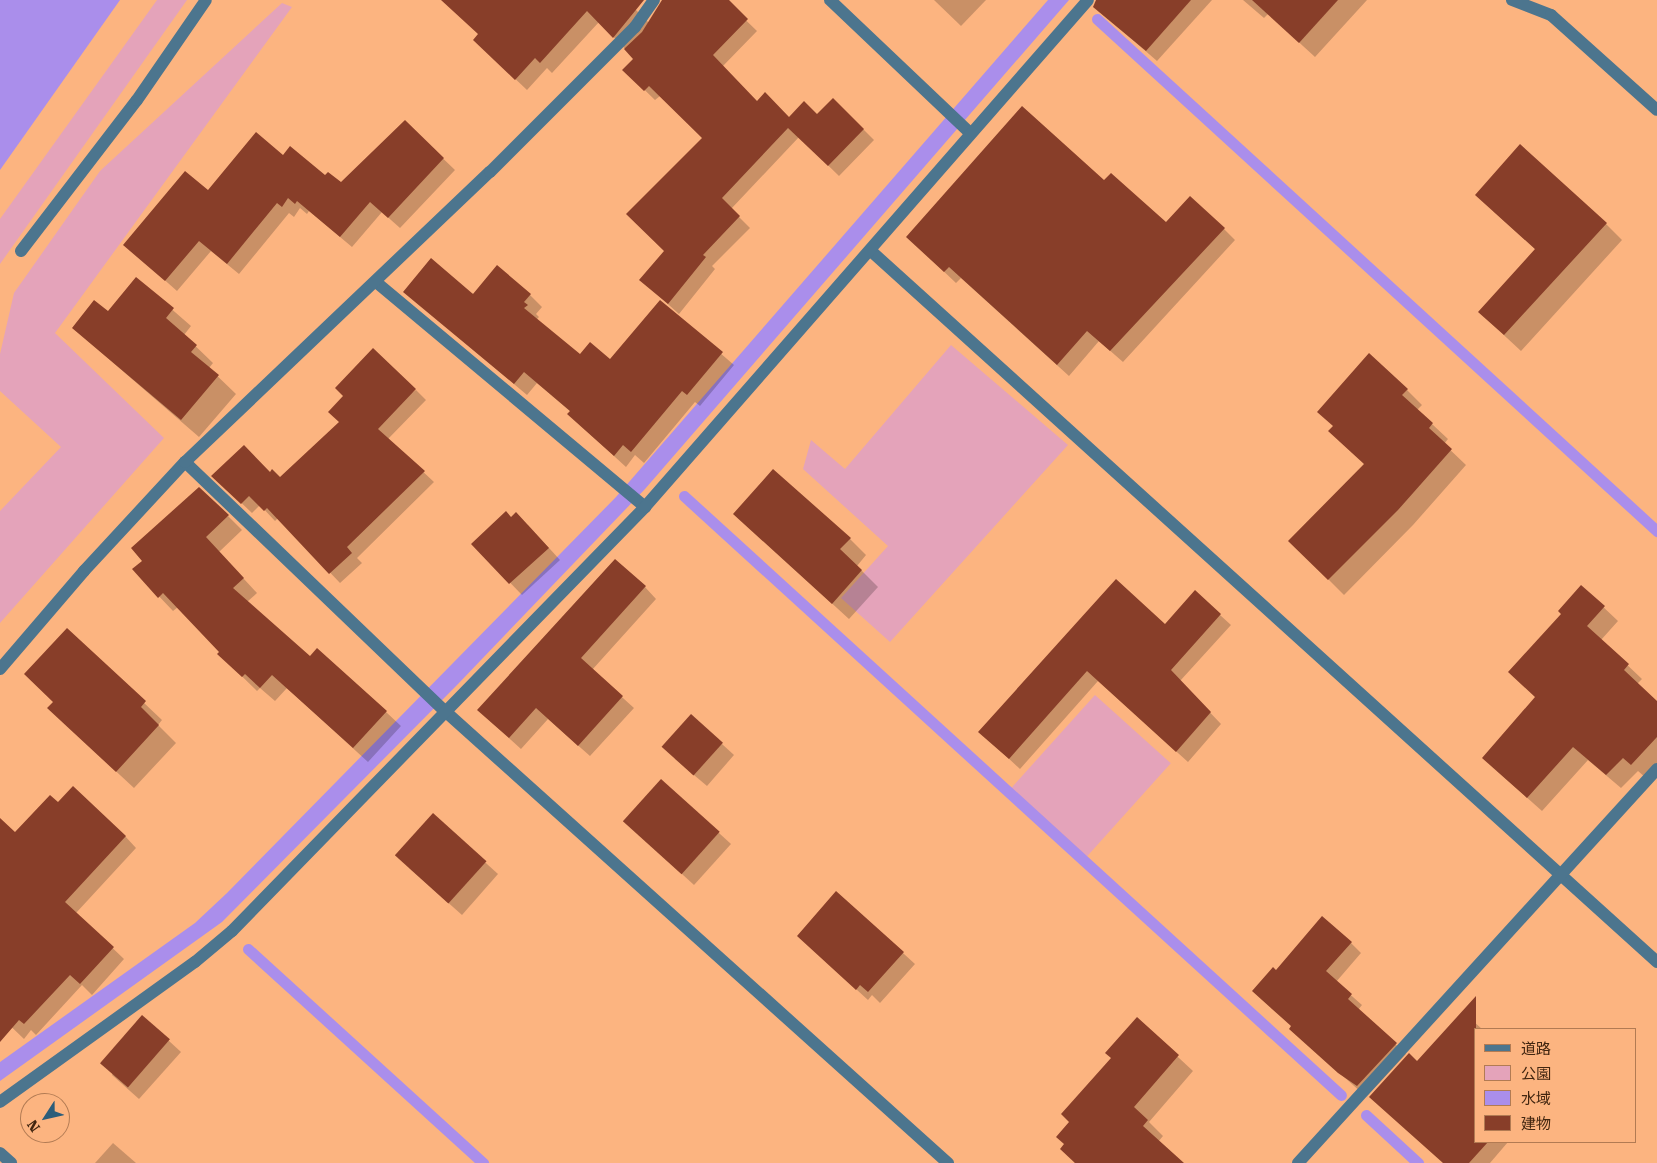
<!DOCTYPE html>
<html>
<head>
<meta charset="utf-8">
<style>
	body { margin:0 }
	#map { position:relative; width:1657px; height:1163px; overflow:hidden; background:#fcb480; font-family:"Roboto Serif","Noto Sans JP",serif }
	div>[style] { position:absolute }
	.green>* { inset:0; background:#e4a3ba; transform-origin:0 0 }
	.water>* { inset:0; background:#aa8eeb }
	.shadow>* { inset:0; background:#0003 }
	.stream>* { height:11px; margin:-5.5px; padding:0 5.5px; transform-origin:5.5px; border-radius:5.5px; background:#aa8eeb }
	.building>* { inset:0; background:#883e29; transform-origin:0 0 }
	.minor>* { height:12px; margin:-6px; padding:0 6px; transform-origin:6px; border-radius:6px; background:#4c758e }
	span { translate:-50% -50%; white-space:nowrap; text-align:center; line-height:1.15; -webkit-text-stroke:5px #fcb480; paint-order:stroke }
	.legend { position:absolute; left:1474px; top:1028px; width:162px; height:115px; box-sizing:border-box; background:#fcb480; border:1px solid #b27b53; margin:0; padding:6px 9px; list-style:none; font-size:15px; color:#422610 }
	.legend li { display:flex; align-items:center; gap:10px; height:25px }
	.legend b { width:25px; border:1px solid #b27b53 }
	.north { position:absolute; left:20px; top:1093px; width:50px; height:50px; box-sizing:border-box; background:#fcb480; border:1px solid #b27b53; border-radius:50%; rotate:235deg; font-size:14px; font-weight:700; line-height:20px; text-align:center; color:#422610 }
	.north::after { content:''; display:block; margin:auto; width:18px; height:22px; background:#2b5d7a; clip-path:polygon(50% 0,100% 100%,50% 72%,0 100%) }
</style>
</head>
<body>
<div id="map">
	<div class="green">
		<div style="clip-path:polygon(157px 0,187px 0,0 264px,0 219px)"></div>
		<div style="clip-path:polygon(282px 3px,292px 7px,55px 333px,164px 438px,0 623px,0 511px,61px 447px,0 391px,0 354px,14px 293px,100px 171px)"></div>
		<div style="clip-path:polygon(951px 345px,1068px 445px,890px 642px,841px 598px,888px 546px,803px 469px,811px 440px,845px 469px)"></div>
		<div style="left:1095px;top:695px;width:102px;height:125px;rotate:42deg"></div>
	</div>
	<div class="water">
		<div style="clip-path:polygon(0 0,120px 0,0 170px)"></div>
		<div style="clip-path:polygon(1048px 0,1069px 0,645px 489px,458px 684px,222px 922px,0 1081px,0 1062px,195px 923px,227px 893px,616px 497px)"></div>
	</div>
	<div class="shadow">
		<div style="clip-path:polygon(471px 0,626px 0,660px 34px,690px 0,725px 0,757px 31px,722px 67px,757px 102px,789px 119px,817px 115px,833px 99px,874px 140px,839px 176px,799px 137px,731px 209px,750px 228px,712px 266px,715px 269px,679px 314px,641px 280px,665px 251px,703px 138px,660px 96px,655px 100px,624px 70px,635px 59px,599px 22px,552px 73px,547px 68px,527px 90px,486px 51px)"></div>
		<div style="clip-path:polygon(934px 0,986px 0,961px 26px)"></div>
		<div style="clip-path:polygon(1116px 0,1212px 0,1157px 61px,1103px 14px)"></div>
		<div style="clip-path:polygon(1243px 0,1367px 0,1315px 57px,1268px 14px,1264px 18px)"></div>
		<div style="clip-path:polygon(405px 122px,455px 170px,400px 228px,382px 212px,352px 247px,309px 211px,307px 214px,300px 208px,294px 217px,289px 213px,239px 274px,211px 251px,177px 291px,125px 245px,208px 192px,283px 156px,341px 184px)"></div>
		<div style="clip-path:polygon(1493px 211px,1606px 224px,1622px 240px,1521px 351px,1479px 312px,1536px 250px)"></div>
		<div style="clip-path:polygon(1166px 224px,1224px 229px,1235px 240px,1123px 362px,1099px 341px,1069px 376px,961px 278px,956px 283px,919px 248px)"></div>
		<div style="clip-path:polygon(137px 279px,191px 326px,184px 335px,213px 363px,209px 368px,236px 394px,199px 437px,73px 328px,108px 313px)"></div>
		<div style="clip-path:polygon(405px 292px,530px 295px,542px 307px,536px 314px,539px 317px,536px 320px,580px 356px,611px 361px,660px 301px,734px 365px,700px 406px,695px 402px,644px 463px,635px 455px,626px 467px,581px 426px,571px 412px,537px 383px,527px 395px)"></div>
		<div style="clip-path:polygon(416px 390px,426px 400px,388px 439px,434px 482px,357px 558px,362px 563px,340px 583px,278px 518px,275px 521px,260px 505px,252px 513px,213px 476px,270px 473px,280px 479px)"></div>
		<div style="clip-path:polygon(1407px 390px,1422px 405px,1417px 410px,1448px 439px,1444px 444px,1466px 465px,1413px 525px,1344px 595px,1290px 541px,1365px 464px,1345px 446px)"></div>
		<div style="clip-path:polygon(734px 514px,850px 539px,866px 555px,857px 566px,878px 587px,849px 619px)"></div>
		<div style="clip-path:polygon(228px 516px,242px 530px,219px 552px,257px 593px,247px 602px,310px 658px,386px 712px,401px 726px,368px 762px,287px 688px,275px 701px,260px 688px,257px 691px,219px 654px,220px 652px,178px 607px,173px 611px,134px 570px)"></div>
		<div style="clip-path:polygon(511px 518px,528px 525px,560px 560px,522px 595px,473px 544px)"></div>
		<div style="clip-path:polygon(1581px 586px,1618px 621px,1601px 640px,1642px 679px,1637px 684px,1657px 702px,1657px 766px,1646px 778px,1638px 771px,1621px 788px,1588px 760px,1542px 811px,1497px 771px,1536px 698px,1562px 614px)"></div>
		<div style="clip-path:polygon(645px 587px,656px 599px,592px 670px,634px 708px,590px 756px,548px 719px,521px 749px,490px 721px)"></div>
		<div style="clip-path:polygon(1220px 615px,1231px 625px,1180px 681px,1221px 724px,1188px 762px,1098px 681px,1020px 769px,980px 732px,1165px 625px)"></div>
		<div style="clip-path:polygon(67px 630px,162px 720px,158px 725px,176px 743px,134px 788px,66px 725px)"></div>
		<div style="clip-path:polygon(722px 744px,734px 755px,707px 786px,675px 759px)"></div>
		<div style="clip-path:polygon(58px 804px,125px 836px,136px 848px,76px 913px,124px 959px,92px 995px,82px 985px,36px 1035px,31px 1030px,24px 1039px,0 1016px,0 820px,15px 834px)"></div>
		<div style="clip-path:polygon(433px 815px,498px 874px,462px 915px,409px 868px)"></div>
		<div style="clip-path:polygon(624px 821px,719px 833px,731px 844px,694px 885px)"></div>
		<div style="clip-path:polygon(837px 893px,915px 964px,880px 1003px,872px 995px,868px 1000px,810px 947px)"></div>
		<div style="clip-path:polygon(1351px 943px,1361px 953px,1336px 982px,1362px 1005px,1358px 1010px,1406px 1054px,1368px 1095px,1364px 1091px,1362px 1093px,1290px 1029px,1293px 1027px,1276px 971px)"></div>
		<div style="clip-path:polygon(1463px 1012px,1482px 1029px,1476px 1029px,1476px 1142px,1508px 1142px,1490px 1163px,1444px 1163px,1417px 1063px)"></div>
		<div style="clip-path:polygon(143px 1017px,181px 1052px,139px 1099px,112px 1075px)"></div>
		<div style="clip-path:polygon(1137px 1019px,1193px 1071px,1149px 1122px,1163px 1136px,1158px 1142px,1182px 1163px,1075px 1163px,1065px 1145px,1071px 1122px)"></div>
		<div style="clip-path:polygon(113px 1143px,136px 1163px,95px 1163px)"></div>
	</div>
	<div class="stream">
		<div style="left:1097px;top:19px;width:759px;rotate:42.44deg"></div>
		<div style="left:684px;top:496px;width:889px;rotate:42.36deg"></div>
		<div style="left:248px;top:949px;width:318px;rotate:42.3deg"></div>
		<div style="left:1366px;top:1115px;width:71px;rotate:42.7deg"></div>
	</div>
	<div class="building">
		<div style="clip-path:polygon(441px 0,644px 0,613px 38px,587px 11px,540px 63px,535px 58px,515px 80px,473px 40px,478px 34px)"></div>
		<div style="clip-path:polygon(662px 0,729px 0,748px 19px,713px 55px,757px 101px,765px 92px,789px 117px,804px 101px,817px 114px,833px 98px,864px 129px,828px 166px,788px 128px,722px 198px,740px 216px,703px 255px,706px 257px,668px 304px,639px 280px,664px 251px,626px 214px,702px 138px,649px 86px,644px 91px,622px 70px,633px 59px,624px 49px,642px 32px)"></div>
		<div style="clip-path:polygon(1096px 0,1191px 0,1146px 51px,1093px 7px)"></div>
		<div style="clip-path:polygon(1252px 0,1338px 0,1299px 43px)"></div>
		<div style="clip-path:polygon(1022px 106px,1104px 180px,1111px 173px,1166px 222px,1190px 196px,1225px 228px,1110px 351px,1087px 331px,1057px 365px,949px 267px,944px 272px,906px 237px)"></div>
		<div style="clip-path:polygon(405px 120px,444px 158px,388px 218px,370px 202px,340px 237px,297px 201px,295px 204px,288px 198px,282px 207px,277px 203px,227px 264px,199px 241px,165px 281px,123px 245px,185px 171px,208px 190px,256px 132px,283px 155px,290px 146px,325px 175px,328px 172px,341px 182px)"></div>
		<div style="clip-path:polygon(1520px 144px,1607px 223px,1504px 335px,1478px 312px,1535px 249px,1475px 195px)"></div>
		<div style="clip-path:polygon(431px 258px,473px 294px,497px 265px,531px 294px,524px 302px,528px 305px,524px 308px,580px 354px,590px 342px,610px 359px,660px 300px,723px 352px,687px 395px,682px 391px,631px 452px,623px 445px,614px 456px,567px 414px,570px 411px,524px 372px,514px 384px,403px 292px)"></div>
		<div style="clip-path:polygon(136px 277px,174px 308px,166px 318px,197px 345px,191px 352px,219px 375px,181px 420px,72px 328px,94px 300px,108px 311px)"></div>
		<div style="clip-path:polygon(373px 348px,416px 389px,378px 429px,425px 471px,347px 547px,352px 553px,329px 574px,267px 508px,264px 511px,249px 496px,241px 504px,211px 476px,244px 445px,270px 472px,272px 469px,280px 477px,339px 422px,328px 412px,343px 396px,335px 388px)"></div>
		<div style="clip-path:polygon(1369px 353px,1408px 389px,1402px 395px,1433px 423px,1429px 428px,1452px 449px,1398px 510px,1328px 580px,1288px 541px,1364px 464px,1328px 431px,1333px 426px,1317px 412px)"></div>
		<div style="clip-path:polygon(773px 469px,851px 538px,840px 549px,862px 570px,832px 604px,733px 514px)"></div>
		<div style="clip-path:polygon(199px 487px,229px 515px,206px 537px,244px 578px,233px 588px,310px 656px,317px 648px,387px 711px,353px 748px,272px 675px,260px 688px,245px 674px,242px 677px,217px 654px,219px 652px,163px 593px,158px 598px,132px 569px,142px 561px,131px 548px)"></div>
		<div style="clip-path:polygon(506px 511px,511px 517px,516px 512px,549px 548px,509px 584px,471px 544px)"></div>
		<div style="clip-path:polygon(615px 559px,646px 586px,581px 658px,623px 696px,578px 746px,536px 708px,509px 738px,477px 710px)"></div>
		<div style="clip-path:polygon(1116px 579px,1165px 624px,1195px 590px,1221px 614px,1171px 670px,1211px 712px,1176px 752px,1087px 671px,1009px 759px,978px 732px)"></div>
		<div style="clip-path:polygon(1581px 585px,1605px 606px,1587px 626px,1629px 664px,1624px 670px,1657px 701px,1657px 737px,1631px 765px,1623px 758px,1606px 775px,1573px 747px,1527px 798px,1482px 758px,1535px 697px,1508px 672px,1561px 614px,1558px 611px)"></div>
		<div style="clip-path:polygon(67px 628px,146px 701px,141px 707px,159px 725px,116px 772px,47px 708px,53px 702px,24px 674px)"></div>
		<div style="left:691px;top:714px;width:43px;height:44px;rotate:42deg"></div>
		<div style="left:661px;top:779px;width:79px;height:57px;rotate:42deg"></div>
		<div style="clip-path:polygon(73px 786px,126px 836px,65px 902px,114px 947px,80px 984px,70px 975px,24px 1024px,19px 1020px,0 1042px,0 818px,15px 832px,50px 795px,58px 802px)"></div>
		<div style="left:433px;top:813px;width:72px;height:57px;rotate:42deg"></div>
		<div style="clip-path:polygon(836px 891px,904px 952px,868px 992px,860px 985px,856px 990px,797px 936px)"></div>
		<div style="clip-path:polygon(1322px 916px,1352px 942px,1326px 971px,1352px 994px,1348px 999px,1397px 1043px,1357px 1086px,1338px 1073px,1289px 1029px,1291px 1026px,1252px 991px,1273px 967px,1276px 970px)"></div>
		<div style="clip-path:polygon(1476px 996px,1476px 1142px,1488px 1142px,1469px 1163px,1443px 1163px,1369px 1097px,1409px 1053px,1417px 1061px)"></div>
		<div style="left:142px;top:1015px;width:37px;height:64px;rotate:41deg"></div>
		<div style="clip-path:polygon(1137px 1017px,1179px 1055px,1134px 1107px,1148px 1120px,1143px 1126px,1184px 1163px,1075px 1163px,1060px 1149px,1064px 1144px,1056px 1137px,1069px 1122px,1061px 1114px,1111px 1058px,1105px 1053px)"></div>
	</div>
	<div class="minor">
		<div style="left:830px;top:0;width:193px;rotate:43.5deg"></div>
		<div style="left:1512px;top:0;width:42px;rotate:21deg"></div>
		<div style="left:1551px;top:15px;width:142px;rotate:41.9deg"></div>
		<div style="left:21px;top:251px;width:190px;rotate:-52.5deg"></div>
		<div style="left:137px;top:100px;width:121px;rotate:-55.4deg"></div>
		<div style="left:871px;top:251px;width:1060px;rotate:42.13deg"></div>
		<div style="left:376px;top:282px;width:351px;rotate:39.9deg"></div>
		<div style="left:185px;top:462px;width:361px;rotate:43.8deg"></div>
		<div style="left:446px;top:712px;width:675px;rotate:41.94deg"></div>
		<div style="left:0;top:669px;width:129px;rotate:-49.4deg"></div>
		<div style="left:84px;top:571px;width:149px;rotate:-47.2deg"></div>
		<div style="left:185px;top:462px;width:421px;rotate:-43.6deg"></div>
		<div style="left:490px;top:172px;width:205px;rotate:-45deg"></div>
		<div style="left:635px;top:27px;width:33px;rotate:-55deg"></div>
		<div style="left:0;top:1102px;width:240px;rotate:-35.7deg"></div>
		<div style="left:195px;top:962px;width:48px;rotate:-40deg"></div>
		<div style="left:232px;top:931px;width:592px;rotate:-45.75deg"></div>
		<div style="left:645px;top:507px;width:673px;rotate:-48.85deg"></div>
		<div style="left:0;top:1153px;width:15px;rotate:42deg"></div>
		<div style="left:1298px;top:1163px;width:533px;rotate:-47.66deg"></div>
	</div>
	<ul class="legend">
	<li><b style="height:6px;background:#4c758e"></b>道路</li>
	<li><b style="height:14px;background:#e4a3ba"></b>公園</li>
	<li><b style="height:14px;background:#aa8eeb"></b>水域</li>
	<li><b style="height:14px;background:#883e29"></b>建物</li>
	</ul>
	<div class="north">N</div>
</div>
</body>
</html>
